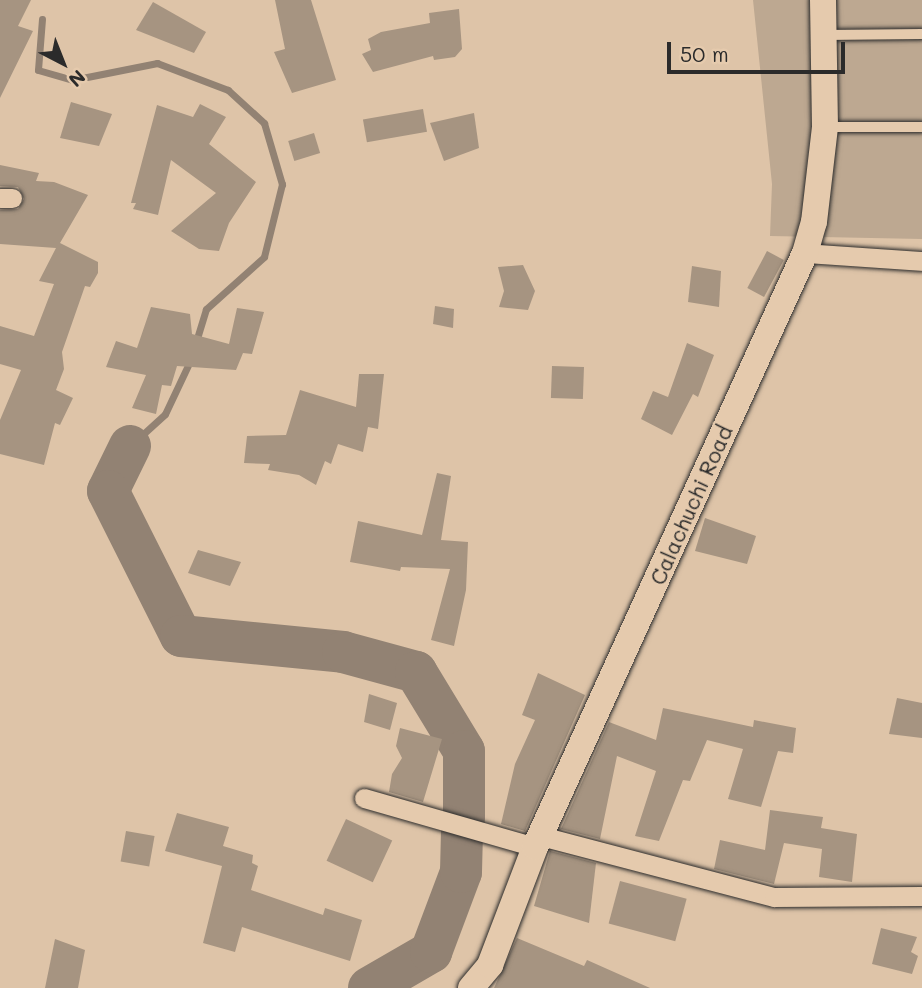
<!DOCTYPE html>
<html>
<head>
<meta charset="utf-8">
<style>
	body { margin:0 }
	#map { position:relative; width:922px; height:988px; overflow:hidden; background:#dec4a8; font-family:Mali,sans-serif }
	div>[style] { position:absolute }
	.green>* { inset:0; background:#bda891 }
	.stream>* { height:7px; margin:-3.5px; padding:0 3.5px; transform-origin:3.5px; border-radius:3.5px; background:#928273 }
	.river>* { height:42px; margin:-21px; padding:0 21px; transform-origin:21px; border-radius:21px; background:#928273 }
	.building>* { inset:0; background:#a69481; transform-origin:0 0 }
	.roads { filter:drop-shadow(0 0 2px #2b2b2b) drop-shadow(0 0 2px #2b2b2b) }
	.lane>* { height:10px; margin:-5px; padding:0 5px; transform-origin:5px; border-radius:5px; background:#e5caad }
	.street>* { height:19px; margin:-9.5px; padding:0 9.5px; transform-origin:9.5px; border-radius:9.5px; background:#e5caad }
	.secondary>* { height:26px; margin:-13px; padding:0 13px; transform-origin:13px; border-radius:13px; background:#e5caad }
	span { translate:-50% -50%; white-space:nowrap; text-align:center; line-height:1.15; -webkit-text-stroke:5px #e5caad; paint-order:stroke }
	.street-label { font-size:21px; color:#2b2b2b }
	.north { position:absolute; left:28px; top:28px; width:70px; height:70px; -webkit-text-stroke:5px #e5caad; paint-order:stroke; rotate:138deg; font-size:19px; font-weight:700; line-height:28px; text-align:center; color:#2b2b2b }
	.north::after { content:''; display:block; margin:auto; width:24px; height:32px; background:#2b2b2b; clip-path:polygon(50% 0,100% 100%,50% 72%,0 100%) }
	.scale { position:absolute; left:667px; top:42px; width:178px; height:32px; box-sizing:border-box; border:4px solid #2b2b2b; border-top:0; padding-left:9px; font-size:21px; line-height:24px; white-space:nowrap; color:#2b2b2b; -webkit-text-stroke:5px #e5caad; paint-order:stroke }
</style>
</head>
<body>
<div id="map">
	<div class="green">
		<div style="clip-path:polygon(753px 0,922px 0,922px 239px,770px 236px,772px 184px)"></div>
	</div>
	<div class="stream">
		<div style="left:42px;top:19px;width:51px;rotate:94.5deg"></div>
		<div style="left:38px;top:70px;width:35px;rotate:16deg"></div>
		<div style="left:72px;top:80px;width:87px;rotate:-11.3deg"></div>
		<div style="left:157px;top:63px;width:76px;rotate:20.8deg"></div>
		<div style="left:228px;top:90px;width:49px;rotate:42.5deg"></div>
		<div style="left:264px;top:123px;width:64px;rotate:73.6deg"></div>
		<div style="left:282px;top:184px;width:75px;rotate:103.9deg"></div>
		<div style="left:264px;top:257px;width:78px;rotate:138.1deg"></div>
		<div style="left:206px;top:309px;width:38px;rotate:107deg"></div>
		<div style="left:130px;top:446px;width:47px;rotate:-42.4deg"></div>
		<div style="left:165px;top:414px;width:61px;rotate:-64.7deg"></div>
	</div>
	<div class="river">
		<div style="left:130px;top:446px;width:50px;rotate:116.1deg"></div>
		<div style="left:108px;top:491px;width:162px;rotate:63.3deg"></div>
		<div style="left:181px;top:636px;width:163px;rotate:5.6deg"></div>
		<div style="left:343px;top:652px;width:76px;rotate:15.3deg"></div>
		<div style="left:416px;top:672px;width:92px;rotate:58.7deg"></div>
		<div style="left:464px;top:751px;width:68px;rotate:90deg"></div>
		<div style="left:369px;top:988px;width:72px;rotate:-30.1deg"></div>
		<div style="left:431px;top:952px;width:85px;rotate:-69.4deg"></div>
		<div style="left:461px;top:872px;width:40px;rotate:-88.6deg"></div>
	</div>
	<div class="building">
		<div style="clip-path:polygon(0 0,31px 0,18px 26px,33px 31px,0 98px)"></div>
		<div style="clip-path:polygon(275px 0,311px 0,336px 80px,292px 93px,274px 52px,285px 49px)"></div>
		<div style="clip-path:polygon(153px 2px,206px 32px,194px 53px,136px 30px)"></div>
		<div style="clip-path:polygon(459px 9px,462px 49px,455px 57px,434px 60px,433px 56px,373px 72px,362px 54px,371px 50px,368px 39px,381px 32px,430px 23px,429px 13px)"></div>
		<div style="clip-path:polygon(71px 102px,112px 114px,99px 146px,60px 138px)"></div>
		<div style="clip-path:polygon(200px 104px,226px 117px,209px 144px,256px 182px,229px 223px,219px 251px,199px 249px,171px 231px,216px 193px,171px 160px,158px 215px,133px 209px,136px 203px,131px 203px,157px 105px,193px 117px)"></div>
		<div style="left:423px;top:109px;width:23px;height:61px;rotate:80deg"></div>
		<div style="clip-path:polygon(474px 113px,479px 148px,444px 161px,430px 123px)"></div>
		<div style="left:314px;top:133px;width:21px;height:27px;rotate:73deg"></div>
		<div style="clip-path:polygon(0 165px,39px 173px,36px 181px,54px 182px,88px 195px,60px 243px,98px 262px,98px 273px,90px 287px,85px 286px,62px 352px,64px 369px,56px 390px,73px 398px,60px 425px,55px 423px,44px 465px,0 454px,0 420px,21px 370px,0 364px,0 326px,34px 336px,54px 284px,39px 281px,56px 248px,0 244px,0 210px,18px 209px,24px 199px,18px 187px,0 186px)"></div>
		<div style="left:767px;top:251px;width:19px;height:42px;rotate:28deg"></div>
		<div style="clip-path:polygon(523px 265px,535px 291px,528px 310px,499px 307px,504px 291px,498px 267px)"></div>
		<div style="clip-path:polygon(692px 266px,721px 271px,719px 307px,688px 302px)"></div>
		<div style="clip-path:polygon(435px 306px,454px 309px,453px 328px,433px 324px)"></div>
		<div style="clip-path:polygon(151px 307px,190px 314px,192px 334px,229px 344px,237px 308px,264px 312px,252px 354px,243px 353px,236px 370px,177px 366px,171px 386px,162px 385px,156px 414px,132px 408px,146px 375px,106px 367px,116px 341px,137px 348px)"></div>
		<div style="clip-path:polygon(687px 343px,714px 355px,698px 397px,693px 394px,672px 435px,641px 419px,653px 391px,668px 397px)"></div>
		<div style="left:552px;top:366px;width:32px;height:32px;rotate:2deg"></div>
		<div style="clip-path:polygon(359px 374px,384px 374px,378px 429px,368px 427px,363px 452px,338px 444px,331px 464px,325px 461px,316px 485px,299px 475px,268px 470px,270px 464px,244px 463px,247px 436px,286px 435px,300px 390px,356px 407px)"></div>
		<div style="clip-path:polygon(437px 473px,451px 476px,441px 540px,468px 542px,466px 590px,454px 646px,431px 640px,450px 569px,401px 567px,400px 571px,350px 562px,358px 521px,422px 535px)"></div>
		<div style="clip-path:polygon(705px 518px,756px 536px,747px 564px,695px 551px)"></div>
		<div style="clip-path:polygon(198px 550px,241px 562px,230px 586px,188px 573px)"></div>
		<div style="clip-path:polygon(538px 673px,585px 695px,525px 831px,501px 824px,515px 764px,535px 720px,522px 715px)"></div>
		<div style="clip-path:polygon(369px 694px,397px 703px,390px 730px,364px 722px)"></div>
		<div style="clip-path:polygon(897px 698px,922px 703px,922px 738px,889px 734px)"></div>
		<div style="clip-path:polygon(663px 708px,753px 727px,754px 720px,796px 728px,793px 753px,778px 751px,761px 807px,728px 799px,743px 749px,707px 740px,690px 781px,683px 780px,659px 841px,635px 836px,656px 771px,617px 756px,600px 839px,561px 829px,609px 722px,656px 740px)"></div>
		<div style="clip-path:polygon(400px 728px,442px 739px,423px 802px,389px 792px,392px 774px,402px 758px,396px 746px)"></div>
		<div style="clip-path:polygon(770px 810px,823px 817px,821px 828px,857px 834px,852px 882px,819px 877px,822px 849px,784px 843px,774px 884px,714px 869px,720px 840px,765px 850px)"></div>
		<div style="clip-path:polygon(177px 813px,229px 827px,223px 846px,253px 855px,252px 863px,258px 866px,251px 890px,323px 915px,325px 908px,362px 920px,350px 961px,242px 927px,235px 952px,203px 943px,222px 866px,165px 851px)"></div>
		<div style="left:346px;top:819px;width:51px;height:46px;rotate:25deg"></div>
		<div style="left:126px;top:831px;width:29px;height:31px;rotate:10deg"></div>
		<div style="clip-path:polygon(550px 851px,596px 863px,589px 923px,534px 906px)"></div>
		<div style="left:620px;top:881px;width:69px;height:44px;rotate:15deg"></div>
		<div style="clip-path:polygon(881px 928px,917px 937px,911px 952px,918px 956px,912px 974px,872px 964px)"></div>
		<div style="clip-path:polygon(517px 938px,584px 966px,587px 960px,650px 988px,494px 988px)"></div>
		<div style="clip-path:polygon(55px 939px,85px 950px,78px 988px,45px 988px)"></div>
	</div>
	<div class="roads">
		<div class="lane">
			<div style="left:824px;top:35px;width:98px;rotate:-0.6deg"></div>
			<div style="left:825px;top:127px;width:97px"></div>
		</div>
		<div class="street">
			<div style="left:0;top:198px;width:12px"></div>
			<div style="left:805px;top:253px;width:117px;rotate:3.9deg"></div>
			<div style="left:364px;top:798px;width:178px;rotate:16deg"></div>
			<div style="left:541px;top:836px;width:241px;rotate:14.7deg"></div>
			<div style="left:774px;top:897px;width:148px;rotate:-0.4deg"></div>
		</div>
		<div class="secondary">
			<div style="left:471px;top:988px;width:30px;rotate:-50deg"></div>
			<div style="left:490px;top:965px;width:126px;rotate:-69.1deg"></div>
			<div style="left:535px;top:847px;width:652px;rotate:-65.56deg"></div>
			<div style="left:805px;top:253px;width:32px;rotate:-74deg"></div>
			<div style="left:814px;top:222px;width:96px;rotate:-83.4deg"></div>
			<div style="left:825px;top:127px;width:127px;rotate:-90.9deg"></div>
		</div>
	</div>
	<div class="street-label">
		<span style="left:691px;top:505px;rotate:-66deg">Calachuchi Road</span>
	</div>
	<div class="north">N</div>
	<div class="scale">50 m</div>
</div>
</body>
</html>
